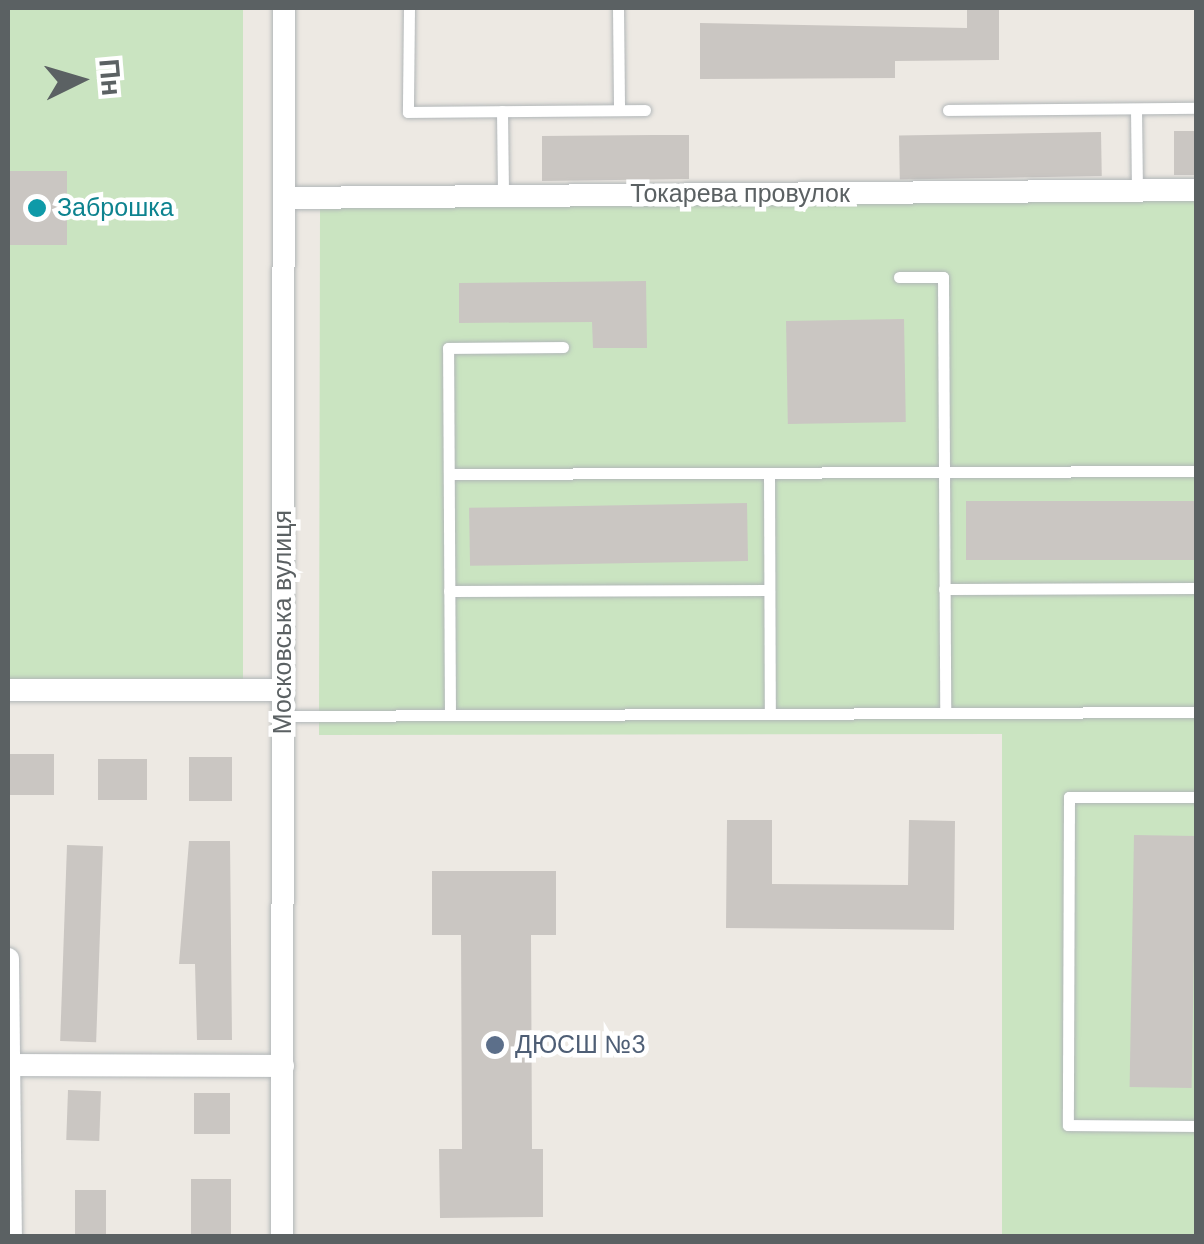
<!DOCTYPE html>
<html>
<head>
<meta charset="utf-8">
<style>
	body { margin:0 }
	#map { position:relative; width:1204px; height:1244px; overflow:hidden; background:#ede9e3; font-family:"DM Sans",sans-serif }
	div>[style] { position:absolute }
	.green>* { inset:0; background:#cae4c1; transform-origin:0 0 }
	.building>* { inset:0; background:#cac6c2; transform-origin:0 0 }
	.roads { filter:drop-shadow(0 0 2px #b1b6b8) drop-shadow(0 0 2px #b1b6b8) }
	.service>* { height:11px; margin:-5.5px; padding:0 5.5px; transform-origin:5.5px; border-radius:5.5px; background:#fff }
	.minor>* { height:22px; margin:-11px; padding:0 11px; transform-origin:11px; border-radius:11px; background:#fff }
	.dots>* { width:28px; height:28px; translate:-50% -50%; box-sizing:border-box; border:5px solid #fff; border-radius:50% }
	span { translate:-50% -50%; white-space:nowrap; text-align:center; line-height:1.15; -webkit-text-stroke:9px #fff; paint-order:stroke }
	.street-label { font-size:25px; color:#5b6163 }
	.culture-label { font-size:25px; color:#0d838f }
	.left { translate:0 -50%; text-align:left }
	.service-label { font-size:25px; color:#4e5e75 }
	.frame { position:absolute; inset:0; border:10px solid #5b6163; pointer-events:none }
	.north { position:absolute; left:30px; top:30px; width:100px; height:100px; -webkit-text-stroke:8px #fff; paint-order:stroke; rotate:85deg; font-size:28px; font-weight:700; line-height:40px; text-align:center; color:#5b6163 }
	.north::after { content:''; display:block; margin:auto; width:35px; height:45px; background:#5b6163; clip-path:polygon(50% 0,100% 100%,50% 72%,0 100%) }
</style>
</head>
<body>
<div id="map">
	<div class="green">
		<div style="left:8px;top:8px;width:235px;height:675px"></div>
		<div style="clip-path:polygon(1196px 198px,1196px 1236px,1002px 1236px,1002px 734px,319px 735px,320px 206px)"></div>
	</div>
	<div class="building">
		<div style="clip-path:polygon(967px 8px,999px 8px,999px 60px,895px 61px,895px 78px,700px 79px,700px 23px,967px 28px)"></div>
		<div style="left:1174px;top:131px;width:22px;height:44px"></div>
		<div style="left:1101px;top:132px;width:44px;height:202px;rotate:89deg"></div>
		<div style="clip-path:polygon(652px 135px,689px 135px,689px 179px,542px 181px,542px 136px)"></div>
		<div style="left:8px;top:171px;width:59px;height:74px"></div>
		<div style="clip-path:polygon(646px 281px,647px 348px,593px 348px,592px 322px,459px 323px,459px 283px)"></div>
		<div style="left:904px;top:319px;width:103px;height:118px;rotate:89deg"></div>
		<div style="left:1196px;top:501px;width:59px;height:230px;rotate:90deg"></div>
		<div style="left:747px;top:503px;width:58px;height:278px;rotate:89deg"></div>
		<div style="left:8px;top:754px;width:46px;height:41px"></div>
		<div style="left:189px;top:757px;width:43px;height:44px"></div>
		<div style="left:98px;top:759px;width:49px;height:41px"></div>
		<div style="clip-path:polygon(727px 820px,772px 820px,772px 884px,908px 885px,909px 820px,955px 821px,954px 930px,726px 928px)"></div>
		<div style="left:1134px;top:835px;width:62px;height:252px;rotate:1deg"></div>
		<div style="clip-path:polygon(189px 841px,230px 841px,232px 1040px,197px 1040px,195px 964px,179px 964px)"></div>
		<div style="left:67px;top:845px;width:36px;height:196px;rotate:2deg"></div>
		<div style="clip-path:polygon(432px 871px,556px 871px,556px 935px,531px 935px,532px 1149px,543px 1149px,543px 1217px,440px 1218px,439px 1149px,462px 1149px,461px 935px,432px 935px)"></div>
		<div style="left:68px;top:1090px;width:33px;height:50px;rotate:2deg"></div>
		<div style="left:194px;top:1093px;width:36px;height:41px"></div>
		<div style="left:191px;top:1179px;width:40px;height:55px"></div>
		<div style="left:75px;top:1190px;width:31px;height:46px"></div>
	</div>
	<div class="roads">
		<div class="service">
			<div style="left:409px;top:8px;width:104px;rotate:90.6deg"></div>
			<div style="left:408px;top:112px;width:237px;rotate:-0.5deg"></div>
			<div style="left:618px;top:8px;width:102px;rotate:89.4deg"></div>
			<div style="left:1136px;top:109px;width:82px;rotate:89.3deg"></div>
			<div style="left:948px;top:110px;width:248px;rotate:-0.5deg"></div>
			<div style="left:502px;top:111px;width:86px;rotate:89.3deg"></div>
			<div style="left:899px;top:277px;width:44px"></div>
			<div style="left:943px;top:277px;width:436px;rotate:89.7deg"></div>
			<div style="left:769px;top:473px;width:241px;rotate:89.8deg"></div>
			<div style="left:449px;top:474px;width:747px;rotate:-0.23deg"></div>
			<div style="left:944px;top:589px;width:252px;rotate:-0.2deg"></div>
			<div style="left:449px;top:591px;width:320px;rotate:-0.2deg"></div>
			<div style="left:450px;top:715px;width:367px;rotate:-90.3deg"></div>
			<div style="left:448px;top:348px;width:115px;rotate:-0.5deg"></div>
			<div style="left:283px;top:716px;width:913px;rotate:-0.25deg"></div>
			<div style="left:1196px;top:797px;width:127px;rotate:180deg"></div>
			<div style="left:1069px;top:797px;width:328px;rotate:90.2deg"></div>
			<div style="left:1068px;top:1125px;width:128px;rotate:0.4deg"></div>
		</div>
		<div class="minor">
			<div style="left:284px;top:198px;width:912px;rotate:-0.5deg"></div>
			<div style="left:8px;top:690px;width:275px"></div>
			<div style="left:8px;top:959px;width:277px;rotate:89.4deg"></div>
			<div style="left:15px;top:1065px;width:268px;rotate:0.2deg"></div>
			<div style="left:282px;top:1236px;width:1228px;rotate:-89.91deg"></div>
		</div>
	</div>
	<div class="dots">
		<div style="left:37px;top:208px;background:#0f9aa8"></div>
		<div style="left:495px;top:1045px;background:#5c6f8a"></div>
	</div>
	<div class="street-label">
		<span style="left:740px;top:194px">Токарева провулок</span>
		<span style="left:283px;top:622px;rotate:-90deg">Московська вулиця</span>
	</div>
	<div class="culture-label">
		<span class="left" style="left:57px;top:208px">Заброшка</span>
	</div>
	<div class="service-label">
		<span class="left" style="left:515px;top:1045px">ДЮСШ №3</span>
	</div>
	<div class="frame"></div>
	<div class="north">Пн</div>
</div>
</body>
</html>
